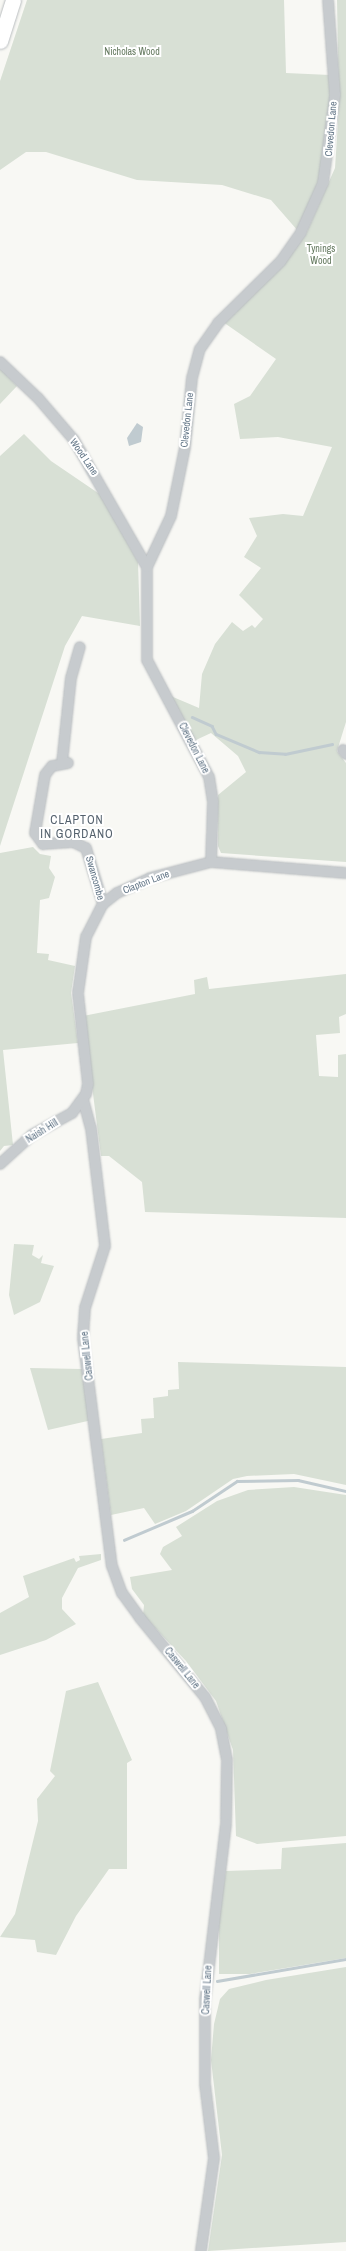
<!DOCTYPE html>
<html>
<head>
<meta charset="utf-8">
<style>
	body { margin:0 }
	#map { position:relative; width:346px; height:2251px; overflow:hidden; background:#f8f8f4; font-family:"Archivo Narrow",sans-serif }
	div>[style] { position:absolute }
	.green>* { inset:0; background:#d8e0d5 }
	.water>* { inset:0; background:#c0cbd0 }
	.stream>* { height:2.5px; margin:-1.25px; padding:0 1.25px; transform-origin:1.25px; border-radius:1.25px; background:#c0cbd0 }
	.roads { filter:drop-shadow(0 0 1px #b9bdc0) drop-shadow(0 0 1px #b9bdc0) }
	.minor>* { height:10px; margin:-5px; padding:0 5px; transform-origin:5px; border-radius:5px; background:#c7cbce }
	.highway>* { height:15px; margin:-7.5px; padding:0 7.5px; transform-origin:7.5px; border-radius:7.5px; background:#fff }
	span { translate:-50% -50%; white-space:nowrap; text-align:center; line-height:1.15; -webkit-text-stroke:4px #fff; paint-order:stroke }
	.park-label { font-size:10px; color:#64795f }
	.street-label { font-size:10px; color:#647788 }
	.quarter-label { font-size:12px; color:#53606c; letter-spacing:1px }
</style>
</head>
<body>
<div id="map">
	<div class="green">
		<div style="clip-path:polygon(27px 0,284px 0,286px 73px,330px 75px,331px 102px,320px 177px,298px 231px,271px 200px,222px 185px,137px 180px,46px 152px,26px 152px,0 170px,0 81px)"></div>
		<div style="clip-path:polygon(337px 0,346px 0,346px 722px,337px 751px,346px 763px,346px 862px,221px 853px,218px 846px,218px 795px,246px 772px,238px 756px,211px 733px,196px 740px,166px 694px,199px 708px,202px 674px,215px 644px,232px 622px,243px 631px,252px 625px,255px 628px,263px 619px,239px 595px,261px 568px,244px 557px,257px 536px,249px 518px,283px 514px,303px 516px,332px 447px,278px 437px,240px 439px,234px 404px,250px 396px,276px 359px,223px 322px,275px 274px,292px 253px,306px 234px,335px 168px,339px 106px)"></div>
		<div style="clip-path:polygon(0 368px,17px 386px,0 404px)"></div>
		<div style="clip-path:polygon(24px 434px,51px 461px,101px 495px,138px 562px,140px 626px,82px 616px,65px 646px,0 846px,0 456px)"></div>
		<div style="clip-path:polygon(33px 847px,40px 854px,51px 856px,49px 868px,55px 877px,49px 898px,40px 900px,37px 953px,49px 954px,48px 960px,75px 966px,71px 993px,78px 1043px,3px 1050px,13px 1145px,4px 1146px,0 1151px,0 853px)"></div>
		<div style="clip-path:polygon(346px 974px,346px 1014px,339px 1017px,340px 1033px,316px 1035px,319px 1076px,338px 1077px,338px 1055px,346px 1054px,346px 1218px,145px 1212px,142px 1182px,109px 1156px,101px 1156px,83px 1016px,195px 994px,194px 980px,207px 977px,209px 989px)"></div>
		<div style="clip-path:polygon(14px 1244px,34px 1245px,32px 1255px,39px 1259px,43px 1255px,41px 1263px,54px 1266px,40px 1302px,14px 1315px,9px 1295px)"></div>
		<div style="clip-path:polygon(178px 1362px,346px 1367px,346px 1485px,294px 1474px,247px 1476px,233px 1479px,186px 1511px,155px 1524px,144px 1508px,111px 1515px,101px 1439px,142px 1433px,141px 1419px,154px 1418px,153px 1398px,168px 1396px,168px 1390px,179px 1389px)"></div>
		<div style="clip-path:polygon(30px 1368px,82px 1369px,92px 1420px,48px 1430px)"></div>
		<div style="clip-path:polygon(294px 1487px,346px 1495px,346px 1836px,257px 1844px,236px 1836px,233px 1750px,216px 1701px,186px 1661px,143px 1615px,144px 1605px,132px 1589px,130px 1577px,172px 1570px,160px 1554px,163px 1547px,182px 1536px,176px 1527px,217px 1501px,248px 1490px)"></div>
		<div style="clip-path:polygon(101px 1554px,101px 1560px,78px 1568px,62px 1598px,62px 1609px,76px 1624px,46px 1640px,0 1655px,0 1613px,29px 1597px,23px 1576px,74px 1558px,76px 1562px,80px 1560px,79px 1556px)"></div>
		<div style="clip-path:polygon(98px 1682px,132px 1760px,127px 1763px,127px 1869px,109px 1869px,76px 1916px,56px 1955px,37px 1952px,35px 1940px,0 1937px,15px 1914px,38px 1821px,37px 1799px,55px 1776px,50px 1771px,66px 1691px)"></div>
		<div style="clip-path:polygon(346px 1843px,346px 1958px,250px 1974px,219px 1974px,219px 1914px,226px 1871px,281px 1869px,282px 1848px)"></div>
		<div style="clip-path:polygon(346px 1967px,346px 2242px,208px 2251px,222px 2155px,211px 2060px,214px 2024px,220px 1999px,229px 1989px,266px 1980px)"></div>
	</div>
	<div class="water">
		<div style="clip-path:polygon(137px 423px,143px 427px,141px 442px,129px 446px,127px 438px)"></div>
	</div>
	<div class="stream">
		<div style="left:192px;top:717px;width:22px;rotate:24deg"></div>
		<div style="left:212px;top:726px;width:9px;rotate:63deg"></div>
		<div style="left:216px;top:734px;width:47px;rotate:22.7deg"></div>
		<div style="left:259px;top:752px;width:26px;rotate:4deg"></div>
		<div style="left:285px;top:754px;width:48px;rotate:-12deg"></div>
		<div style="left:124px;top:1540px;width:74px;rotate:-23.1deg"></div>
		<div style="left:192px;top:1511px;width:54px;rotate:-33.7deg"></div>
		<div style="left:237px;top:1481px;width:61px;rotate:-0.9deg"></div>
		<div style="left:298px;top:1480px;width:49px;rotate:12.9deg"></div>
		<div style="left:217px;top:1981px;width:131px;rotate:-9.7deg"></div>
	</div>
	<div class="roads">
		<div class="minor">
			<div style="left:0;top:362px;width:52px;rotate:43.5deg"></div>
			<div style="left:38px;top:398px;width:55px;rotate:49.4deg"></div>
			<div style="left:74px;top:440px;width:146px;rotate:60.1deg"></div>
			<div style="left:343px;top:750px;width:5px;rotate:53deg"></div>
			<div style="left:62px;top:763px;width:85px;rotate:-84deg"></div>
			<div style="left:71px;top:678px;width:32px;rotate:-74deg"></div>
			<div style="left:68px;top:763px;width:16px;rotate:169deg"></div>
			<div style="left:52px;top:766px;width:11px;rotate:128deg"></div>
			<div style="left:45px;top:775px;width:59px;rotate:99.8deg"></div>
			<div style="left:35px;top:833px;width:14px;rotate:54deg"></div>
			<div style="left:43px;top:844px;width:30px;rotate:-4deg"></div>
			<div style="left:73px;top:842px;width:14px;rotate:25deg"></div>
			<div style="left:86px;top:848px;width:59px;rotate:73.1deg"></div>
			<div style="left:211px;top:862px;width:60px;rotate:-88.1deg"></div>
			<div style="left:213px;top:802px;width:25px;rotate:-99deg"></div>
			<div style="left:209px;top:777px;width:132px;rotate:-117.9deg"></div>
			<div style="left:147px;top:660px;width:93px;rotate:-90deg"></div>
			<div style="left:147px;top:567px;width:56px;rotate:-64.8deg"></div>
			<div style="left:171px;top:516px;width:70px;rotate:-78.5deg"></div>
			<div style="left:185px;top:447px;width:69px;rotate:-84.2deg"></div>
			<div style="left:192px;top:378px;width:30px;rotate:-75deg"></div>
			<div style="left:200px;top:349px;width:32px;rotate:-55deg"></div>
			<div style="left:218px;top:323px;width:88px;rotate:-44.5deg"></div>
			<div style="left:281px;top:261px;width:35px;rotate:-55deg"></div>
			<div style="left:301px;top:232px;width:54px;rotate:-65.8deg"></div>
			<div style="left:323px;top:183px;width:89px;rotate:-82.2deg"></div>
			<div style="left:335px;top:95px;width:95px;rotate:-94.2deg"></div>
			<div style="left:83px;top:1099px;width:30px;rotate:75deg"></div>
			<div style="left:91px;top:1128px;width:119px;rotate:83.2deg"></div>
			<div style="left:105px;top:1246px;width:65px;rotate:107.9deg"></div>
			<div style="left:85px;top:1308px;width:30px;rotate:94deg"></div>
			<div style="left:83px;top:1338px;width:230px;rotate:82.8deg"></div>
			<div style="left:112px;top:1566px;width:29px;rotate:70deg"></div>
			<div style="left:122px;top:1593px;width:31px;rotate:54deg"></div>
			<div style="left:140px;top:1618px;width:102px;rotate:50.6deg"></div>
			<div style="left:205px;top:1697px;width:36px;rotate:63deg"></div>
			<div style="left:221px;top:1729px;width:32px;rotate:79deg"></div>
			<div style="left:227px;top:1760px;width:64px;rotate:90.9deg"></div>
			<div style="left:226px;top:1824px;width:177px;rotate:96.8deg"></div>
			<div style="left:205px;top:2000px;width:84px;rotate:90deg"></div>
			<div style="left:205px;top:2084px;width:75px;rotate:83.1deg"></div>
			<div style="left:214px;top:2158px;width:94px;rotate:98deg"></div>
			<div style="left:0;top:1164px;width:43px;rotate:-42.2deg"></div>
			<div style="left:32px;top:1135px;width:46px;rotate:-28.8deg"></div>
			<div style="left:72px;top:1113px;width:24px;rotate:-54deg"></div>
			<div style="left:86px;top:1094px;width:10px;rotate:-79deg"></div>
			<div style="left:88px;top:1084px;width:92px;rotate:-96.3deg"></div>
			<div style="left:78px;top:993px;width:57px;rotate:-81.9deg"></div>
			<div style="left:86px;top:937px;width:37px;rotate:-63deg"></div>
			<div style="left:103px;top:904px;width:18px;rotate:-38deg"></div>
			<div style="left:117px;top:893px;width:36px;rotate:-24deg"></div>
			<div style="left:150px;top:878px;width:63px;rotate:-14.7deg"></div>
			<div style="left:211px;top:862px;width:135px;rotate:4.7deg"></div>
		</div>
		<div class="highway">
			<div style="left:0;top:41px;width:43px;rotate:-72.4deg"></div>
		</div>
	</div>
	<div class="park-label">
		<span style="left:132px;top:52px">Nicholas Wood</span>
		<span style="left:321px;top:254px">Tynings<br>Wood</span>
	</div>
	<div class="street-label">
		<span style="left:331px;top:129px;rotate:-85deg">Clevedon Lane</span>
		<span style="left:187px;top:420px;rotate:-84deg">Clevedon Lane</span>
		<span style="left:84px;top:457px;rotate:56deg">Wood Lane</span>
		<span style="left:194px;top:748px;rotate:63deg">Clevedon Lane</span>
		<span style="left:95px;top:878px;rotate:74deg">Swancombe</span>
		<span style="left:146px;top:882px;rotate:-21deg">Clapton Lane</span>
		<span style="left:42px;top:1131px;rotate:-32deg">Naish Hill</span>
		<span style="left:87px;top:1356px;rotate:-96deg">Caswell Lane</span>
		<span style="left:182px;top:1668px;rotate:51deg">Caswell Lane</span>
		<span style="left:207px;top:1990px;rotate:-87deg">Caswell Lane</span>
	</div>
	<div class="quarter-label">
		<span style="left:77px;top:828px">CLAPTON<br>IN GORDANO</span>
	</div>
</div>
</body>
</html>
